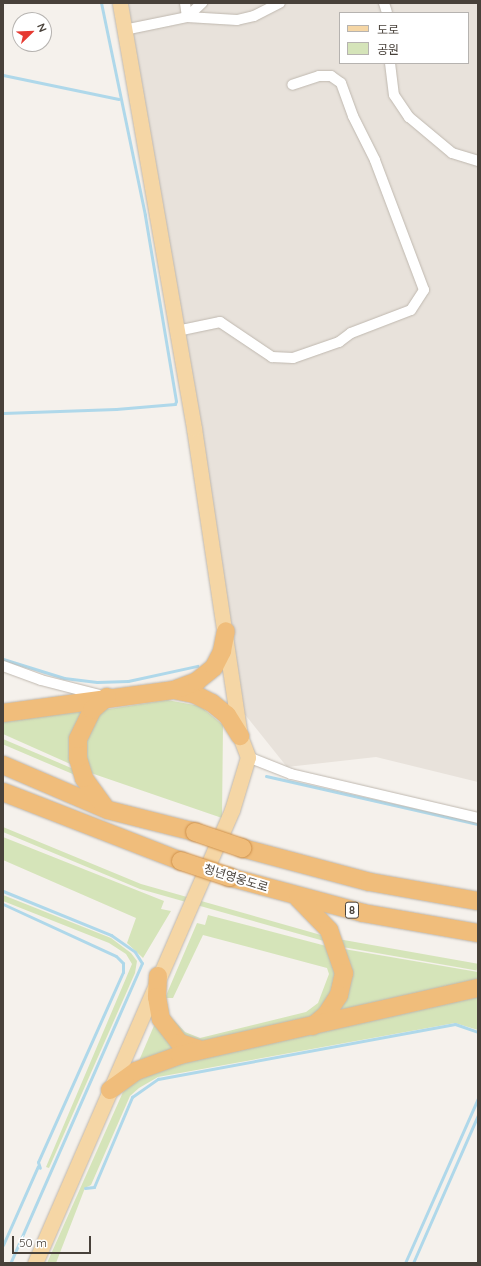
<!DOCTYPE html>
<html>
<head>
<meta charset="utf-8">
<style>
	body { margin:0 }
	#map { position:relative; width:481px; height:1266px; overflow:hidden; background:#f5f1ec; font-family:Quicksand,"Noto Sans KR",sans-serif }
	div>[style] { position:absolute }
	.residential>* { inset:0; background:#e8e2db }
	.green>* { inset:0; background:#d5e4b9; transform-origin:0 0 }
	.stream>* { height:3px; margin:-1.5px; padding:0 1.5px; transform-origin:1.5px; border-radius:1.5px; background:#afd8ea }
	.roads { filter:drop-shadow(0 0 1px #bfb8af) drop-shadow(0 0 1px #bfb8af) }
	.street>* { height:10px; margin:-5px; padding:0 5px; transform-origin:5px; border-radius:5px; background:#fff }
	.primary>* { height:15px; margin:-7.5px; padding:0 7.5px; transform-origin:7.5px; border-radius:7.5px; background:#f5d6a5 }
	.highway>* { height:18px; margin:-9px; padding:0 9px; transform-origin:9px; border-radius:9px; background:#f0bd7b }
	.bridges { filter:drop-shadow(0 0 1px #cf914b) drop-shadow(0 0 1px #cf914b) }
	.highway-bridge>* { height:18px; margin:-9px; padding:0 9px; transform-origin:9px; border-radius:9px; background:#f0bd7b }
	span { translate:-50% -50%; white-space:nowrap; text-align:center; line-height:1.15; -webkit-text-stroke:4px #fff; paint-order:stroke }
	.shield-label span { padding:1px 3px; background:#fff; border:1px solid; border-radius:3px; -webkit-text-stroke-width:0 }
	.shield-label { font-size:11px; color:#48413a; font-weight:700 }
	.street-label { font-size:12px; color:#48413a }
	.frame { position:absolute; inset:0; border:4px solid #48413a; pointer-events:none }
	.legend { position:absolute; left:339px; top:12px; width:130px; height:52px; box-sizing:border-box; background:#fff; border:1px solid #b6b3b0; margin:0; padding:5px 7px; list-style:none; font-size:12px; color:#48413a }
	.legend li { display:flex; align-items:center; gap:8px; height:20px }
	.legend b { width:20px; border:1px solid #b6b3b0 }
	.north { position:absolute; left:12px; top:12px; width:40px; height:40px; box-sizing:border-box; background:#fff; border:1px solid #b6b3b0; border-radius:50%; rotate:67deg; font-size:11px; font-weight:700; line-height:16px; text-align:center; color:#48413a }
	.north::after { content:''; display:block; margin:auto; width:14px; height:18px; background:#e63a32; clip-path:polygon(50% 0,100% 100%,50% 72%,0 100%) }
	.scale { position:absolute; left:12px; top:1236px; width:79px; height:18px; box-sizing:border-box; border:2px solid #48413a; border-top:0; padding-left:5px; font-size:12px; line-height:14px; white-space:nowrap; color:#48413a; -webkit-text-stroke:3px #fff; paint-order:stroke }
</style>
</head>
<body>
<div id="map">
	<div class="residential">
		<div style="clip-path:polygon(evenodd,128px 3px,478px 3px,478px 782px,376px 757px,287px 767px,243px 712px,128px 3px,340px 13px,468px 13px,468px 63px,340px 63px,340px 13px)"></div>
	</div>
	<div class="green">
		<div style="clip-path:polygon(167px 700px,200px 706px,223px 725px,222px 818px,88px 772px,85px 751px,89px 728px,106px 707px,109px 709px)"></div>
		<div style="clip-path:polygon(88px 707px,77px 767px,3px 734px,3px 720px)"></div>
		<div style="left:3px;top:739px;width:81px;height:5px;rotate:23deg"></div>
		<div style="clip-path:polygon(3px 827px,141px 884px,321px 935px,324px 941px,140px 889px,3px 832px)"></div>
		<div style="clip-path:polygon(3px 837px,164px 901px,161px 909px,171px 911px,143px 958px,127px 943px,136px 918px,3px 860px)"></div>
		<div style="clip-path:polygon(3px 895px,111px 938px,131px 953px,137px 961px,135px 973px,49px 1168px,46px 1167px,132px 964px,126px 954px,109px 943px,3px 901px)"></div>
		<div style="clip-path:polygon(208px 915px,330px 947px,335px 953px,335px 987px,316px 1016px,193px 1046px,162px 1007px,168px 1007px,169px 1015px,185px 1032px,200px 1038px,306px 1012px,318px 1003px,329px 974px,327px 968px,203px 935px,173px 998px,165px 998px,197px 923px,205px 925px)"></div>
		<div style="left:338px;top:939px;width:142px;height:7px;rotate:10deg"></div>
		<div style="clip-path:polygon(344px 949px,478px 972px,478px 983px,331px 1016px)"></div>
		<div style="clip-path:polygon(478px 997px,478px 1030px,455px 1023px,158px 1077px,139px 1088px,130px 1096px,91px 1185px,85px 1188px,56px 1263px,47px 1263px,123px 1092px,141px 1076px,180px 1063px)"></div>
		<div style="clip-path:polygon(156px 1021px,178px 1049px,138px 1063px)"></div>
	</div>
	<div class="stream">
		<div style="left:3px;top:75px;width:118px;rotate:11.7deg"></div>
		<div style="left:3px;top:413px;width:113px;rotate:-2deg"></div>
		<div style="left:116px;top:409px;width:59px;rotate:-4.8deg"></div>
		<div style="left:175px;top:404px;width:3px;rotate:-72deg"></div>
		<div style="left:176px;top:401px;width:189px;rotate:-99.5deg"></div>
		<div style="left:145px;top:215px;width:217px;rotate:-101.7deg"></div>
		<div style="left:3px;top:659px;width:64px;rotate:17.3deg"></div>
		<div style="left:64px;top:678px;width:33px;rotate:7deg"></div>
		<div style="left:97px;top:682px;width:31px;rotate:-2deg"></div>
		<div style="left:128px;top:681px;width:71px;rotate:-12.3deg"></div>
		<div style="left:266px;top:776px;width:217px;rotate:12.8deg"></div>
		<div style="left:3px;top:891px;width:117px;rotate:22.2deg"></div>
		<div style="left:111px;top:935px;width:29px;rotate:35deg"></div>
		<div style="left:135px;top:952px;width:13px;rotate:58deg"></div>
		<div style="left:142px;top:963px;width:328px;rotate:113.7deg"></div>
		<div style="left:3px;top:904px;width:124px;rotate:24.7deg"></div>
		<div style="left:116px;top:956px;width:10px;rotate:45deg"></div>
		<div style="left:123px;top:963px;width:9px;rotate:90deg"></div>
		<div style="left:123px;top:972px;width:208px;rotate:114.1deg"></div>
		<div style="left:38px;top:1162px;width:6px;rotate:72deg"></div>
		<div style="left:85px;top:1188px;width:9px;rotate:-6deg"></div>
		<div style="left:94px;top:1187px;width:98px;rotate:-67.1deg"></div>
		<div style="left:132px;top:1097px;width:32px;rotate:-35deg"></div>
		<div style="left:158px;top:1079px;width:302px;rotate:-10.5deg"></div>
		<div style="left:455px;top:1024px;width:24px;rotate:19deg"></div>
		<div style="left:3px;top:1245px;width:86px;rotate:-66.1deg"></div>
		<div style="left:405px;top:1263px;width:180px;rotate:-66.1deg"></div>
		<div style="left:413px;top:1263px;width:162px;rotate:-66.3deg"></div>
	</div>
	<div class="roads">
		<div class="street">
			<div style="left:185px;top:3px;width:14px;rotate:82deg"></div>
			<div style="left:384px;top:3px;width:10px;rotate:73deg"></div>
			<div style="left:187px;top:17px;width:21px;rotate:-43deg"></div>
			<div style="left:124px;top:30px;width:64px;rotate:-11.7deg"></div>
			<div style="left:187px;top:17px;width:50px;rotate:3.4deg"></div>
			<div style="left:237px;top:20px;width:17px;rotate:-13deg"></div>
			<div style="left:254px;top:16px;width:29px;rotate:-27deg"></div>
			<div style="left:390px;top:63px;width:32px;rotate:83deg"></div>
			<div style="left:394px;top:95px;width:27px;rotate:56deg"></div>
			<div style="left:409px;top:117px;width:56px;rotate:39.9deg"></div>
			<div style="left:452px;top:153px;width:27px;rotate:17deg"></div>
			<div style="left:177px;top:331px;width:44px;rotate:-11.8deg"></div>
			<div style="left:220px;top:322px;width:63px;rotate:33.9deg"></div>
			<div style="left:272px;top:357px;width:21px;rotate:3deg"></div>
			<div style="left:293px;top:358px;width:49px;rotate:-19.2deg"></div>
			<div style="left:339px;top:342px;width:15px;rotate:-37deg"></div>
			<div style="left:351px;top:333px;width:64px;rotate:-21deg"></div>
			<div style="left:411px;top:310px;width:24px;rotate:-57deg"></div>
			<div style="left:424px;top:290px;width:139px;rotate:-110.7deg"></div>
			<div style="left:375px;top:160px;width:49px;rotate:-116.6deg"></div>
			<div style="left:353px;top:116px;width:35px;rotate:-110deg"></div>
			<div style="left:341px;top:83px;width:12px;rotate:-145deg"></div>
			<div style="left:331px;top:76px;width:12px;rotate:180deg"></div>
			<div style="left:319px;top:76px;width:28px;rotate:162deg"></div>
			<div style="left:3px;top:666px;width:40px;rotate:20.2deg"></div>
			<div style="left:41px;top:680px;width:65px;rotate:14.3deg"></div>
			<div style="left:248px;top:757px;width:46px;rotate:21.6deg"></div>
			<div style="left:291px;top:774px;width:192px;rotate:13.2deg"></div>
		</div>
		<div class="primary">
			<div style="left:35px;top:1263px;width:494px;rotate:-66.5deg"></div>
			<div style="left:232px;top:810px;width:55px;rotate:-73.2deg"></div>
			<div style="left:248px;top:757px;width:22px;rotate:-111deg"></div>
			<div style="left:240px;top:736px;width:311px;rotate:-98.5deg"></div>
			<div style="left:194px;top:428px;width:431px;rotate:-99.9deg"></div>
		</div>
		<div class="highway">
			<div style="left:174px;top:690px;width:20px;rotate:11deg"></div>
			<div style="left:194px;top:694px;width:20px;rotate:27deg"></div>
			<div style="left:212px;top:703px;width:19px;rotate:39deg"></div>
			<div style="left:227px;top:715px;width:25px;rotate:58deg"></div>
			<div style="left:3px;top:713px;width:173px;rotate:-7.7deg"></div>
			<div style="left:174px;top:690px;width:25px;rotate:-21deg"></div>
			<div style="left:197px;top:681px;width:22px;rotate:-39deg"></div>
			<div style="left:214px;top:667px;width:18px;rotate:-63deg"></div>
			<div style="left:222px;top:651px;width:20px;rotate:-79deg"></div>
			<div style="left:3px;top:765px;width:114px;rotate:23.2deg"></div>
			<div style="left:108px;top:810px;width:90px;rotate:14.2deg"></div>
			<div style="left:3px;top:792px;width:191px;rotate:21.2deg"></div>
			<div style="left:104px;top:806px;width:34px;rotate:-126deg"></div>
			<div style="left:84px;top:778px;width:21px;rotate:-107deg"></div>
			<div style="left:78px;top:758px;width:19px;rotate:-90deg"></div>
			<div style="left:78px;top:739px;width:32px;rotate:-64deg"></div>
			<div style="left:92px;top:710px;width:20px;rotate:-41deg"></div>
			<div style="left:242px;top:848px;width:132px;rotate:14.9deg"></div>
			<div style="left:370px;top:882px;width:110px;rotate:10deg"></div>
			<div style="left:229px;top:877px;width:139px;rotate:15deg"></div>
			<div style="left:363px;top:913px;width:117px;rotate:9.9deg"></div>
			<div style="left:298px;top:898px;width:45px;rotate:45.9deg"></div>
			<div style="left:329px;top:930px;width:46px;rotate:70.8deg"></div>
			<div style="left:344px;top:973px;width:23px;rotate:103deg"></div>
			<div style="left:339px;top:995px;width:24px;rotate:123deg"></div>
			<div style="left:326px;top:1015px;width:17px;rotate:140deg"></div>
			<div style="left:158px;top:976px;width:21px;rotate:93deg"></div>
			<div style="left:157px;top:997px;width:22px;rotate:80deg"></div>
			<div style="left:161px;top:1019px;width:31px;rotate:52deg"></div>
			<div style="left:180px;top:1043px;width:22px;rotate:18deg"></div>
			<div style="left:110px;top:1090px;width:32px;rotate:-36deg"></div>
			<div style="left:136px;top:1071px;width:47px;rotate:-20deg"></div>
			<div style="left:180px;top:1055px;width:305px;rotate:-12.7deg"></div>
		</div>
	</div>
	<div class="bridges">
		<div class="highway-bridge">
			<div style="left:195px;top:832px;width:50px;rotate:18.8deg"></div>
			<div style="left:181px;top:861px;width:51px;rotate:18.4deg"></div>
		</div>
	</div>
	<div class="shield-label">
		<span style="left:352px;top:910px">8</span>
	</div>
	<div class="street-label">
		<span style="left:236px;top:878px;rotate:17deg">청년영웅도로</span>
	</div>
	<div class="frame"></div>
	<ul class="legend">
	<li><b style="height:5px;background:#f5d6a5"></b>도로</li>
	<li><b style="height:11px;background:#d5e4b9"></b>공원</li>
	</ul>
	<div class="north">N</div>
	<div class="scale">50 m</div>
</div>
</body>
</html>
